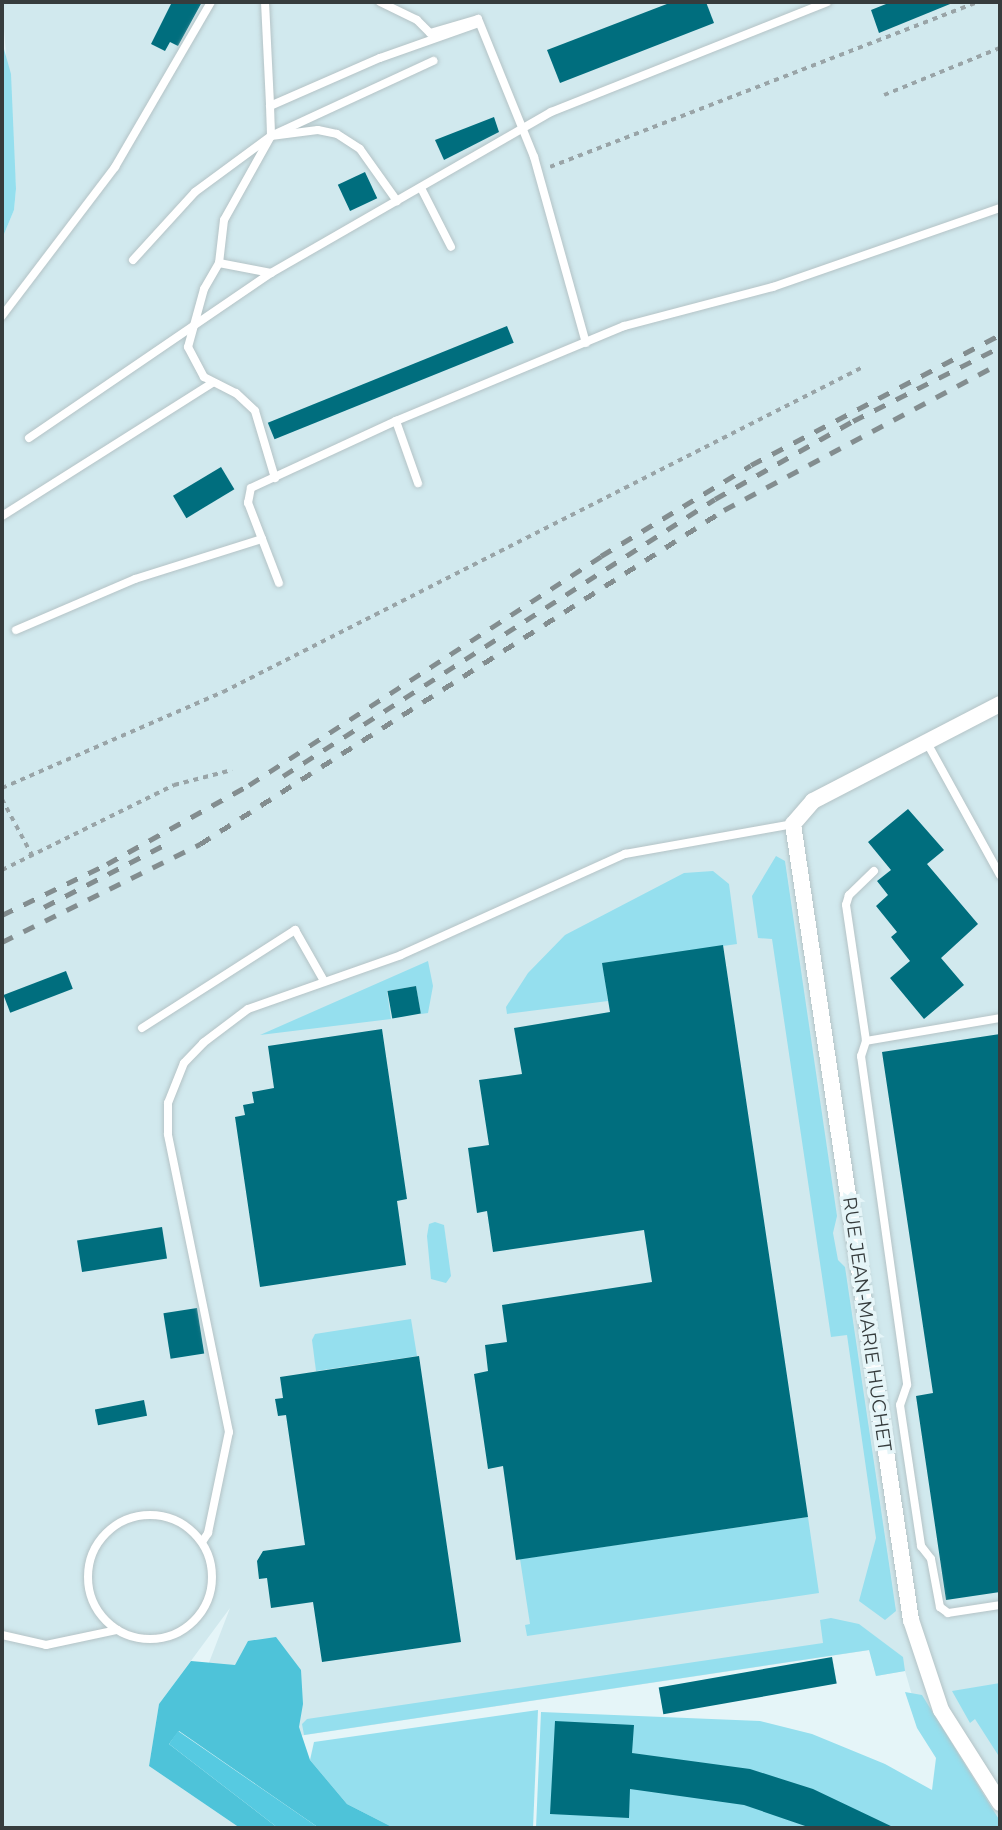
<!DOCTYPE html>
<html>
<head>
<meta charset="utf-8">
<style>
	body { margin:0 }
	#map { position:relative; width:1002px; height:1830px; overflow:hidden; background:#e5f5f8; font-family:Montserrat,sans-serif }
	div>[style] { position:absolute }
	.built>* { inset:0; background:#d1e9ee }
	.green>* { inset:0; background:#95dfee }
	.forest>* { inset:0; background:#4ec3d9 }
	.water>* { inset:0; background:#56cae1 }
	.building>* { inset:0; background:#006e7e; transform-origin:0 0 }
	.path>* { height:3.5px; margin-top:-1.75px; transform-origin:0; background:repeating-linear-gradient(90deg,#99a4a7 0 5px,transparent 0 10px) }
	.roads { filter:drop-shadow(0 0 2px #b4c3c6) drop-shadow(0 0 2px #b4c3c6) }
	.lane>* { height:8px; margin:-4px; padding:0 4px; transform-origin:4px; border-radius:4px; background:#fff }
	.lane>.ring { margin:-4px; padding:0; box-sizing:content-box; background:none; border:8px solid #fff; border-radius:50% }
	.street>* { height:16px; margin:-8px; padding:0 8px; transform-origin:8px; border-radius:8px; background:#fff }
	.rail>* { height:5px; margin-top:-2.5px; transform-origin:0; background:repeating-linear-gradient(90deg,#838d8f 0 12px,transparent 0 24px) }
	span { translate:-50% -50%; white-space:nowrap; text-align:center; line-height:1.15; -webkit-text-stroke:7px #e5f5f8; paint-order:stroke }
	.street-label { font-size:19px; color:#363c3d }
	.frame { position:absolute; inset:0; border:4px solid #363c3d; pointer-events:none }
</style>
</head>
<body>
<div id="map">
	<div class="built">
		<div style="clip-path:polygon(2px 2px,1000px 2px,1000px 1828px,916px 1709px,905px 1671px,876px 1676px,870px 1650px,259px 1742px,205px 1673px,230px 1608px,159px 1704px,149px 1766px,240px 1828px,2px 1828px,2px 239px,14px 210px,16px 189px)"></div>
	</div>
	<div class="green">
		<div style="clip-path:polygon(2px 42px,11px 74px,16px 189px,14px 210px,2px 239px)"></div>
		<div style="clip-path:polygon(776px 856px,785px 861px,786px 868px,837px 1216px,833px 1233px,838px 1260px,845px 1267px,896px 1611px,885px 1620px,859px 1601px,876px 1538px,847px 1335px,831px 1337px,772px 939px,758px 938px,752px 896px)"></div>
		<div style="clip-path:polygon(713px 871px,729px 884px,737px 944px,603px 963px,608px 1001px,507px 1014px,506px 1007px,528px 973px,565px 935px,684px 873px)"></div>
		<div style="clip-path:polygon(428px 961px,433px 986px,428px 1013px,421px 1014px,416px 986px,387px 991px,391px 1019px,260px 1035px)"></div>
		<div style="clip-path:polygon(435px 1222px,444px 1225px,451px 1276px,446px 1283px,431px 1279px,427px 1236px,429px 1224px)"></div>
		<div style="clip-path:polygon(411px 1319px,417px 1356px,316px 1371px,312px 1340px,315px 1334px)"></div>
		<div style="clip-path:polygon(808px 1517px,819px 1593px,527px 1636px,525px 1625px,530px 1624px,520px 1559px)"></div>
		<div style="clip-path:polygon(831px 1618px,859px 1624px,903px 1657px,905px 1671px,876px 1676px,869px 1650px,304px 1735px,302px 1724px,307px 1719px,823px 1643px,820px 1620px)"></div>
		<div style="clip-path:polygon(1000px 1683px,1000px 1758px,975px 1719px,970px 1723px,952px 1691px)"></div>
		<div style="clip-path:polygon(905px 1692px,922px 1695px,1000px 1821px,1000px 1828px,536px 1828px,541px 1712px,760px 1721px,812px 1734px,885px 1764px,932px 1790px,936px 1758px,917px 1728px)"></div>
		<div style="clip-path:polygon(538px 1710px,533px 1828px,394px 1828px,347px 1804px,310px 1760px,314px 1742px)"></div>
	</div>
	<div class="forest">
		<div style="clip-path:polygon(276px 1637px,301px 1670px,303px 1704px,299px 1727px,310px 1760px,347px 1804px,394px 1828px,319px 1828px,179px 1731px,169px 1744px,278px 1828px,240px 1828px,149px 1766px,159px 1704px,191px 1661px,235px 1665px,248px 1641px)"></div>
	</div>
	<div class="water">
		<div style="clip-path:polygon(178px 1731px,319px 1828px,278px 1828px,169px 1744px)"></div>
	</div>
	<div class="building">
		<div style="clip-path:polygon(172px 2px,202px 2px,178px 46px,170px 42px,165px 51px,151px 44px)"></div>
		<div style="clip-path:polygon(672px 2px,706px 2px,714px 23px,560px 83px,547px 50px)"></div>
		<div style="clip-path:polygon(891px 2px,955px 2px,879px 33px,871px 10px)"></div>
		<div style="clip-path:polygon(494px 117px,499px 132px,444px 160px,435px 140px)"></div>
		<div style="left:365px;top:172px;width:29px;height:30px;rotate:65deg"></div>
		<div style="left:507px;top:326px;width:18px;height:258px;rotate:68deg"></div>
		<div style="left:221px;top:467px;width:26px;height:56px;rotate:59deg"></div>
		<div style="clip-path:polygon(908px 809px,944px 850px,927px 864px,978px 924px,941px 958px,964px 985px,924px 1019px,890px 978px,910px 961px,891px 937px,897px 932px,876px 906px,888px 895px,877px 881px,891px 870px,868px 842px)"></div>
		<div style="clip-path:polygon(723px 945px,808px 1517px,516px 1560px,503px 1466px,488px 1469px,474px 1374px,488px 1371px,485px 1345px,507px 1342px,502px 1305px,652px 1282px,644px 1230px,493px 1252px,487px 1211px,477px 1213px,468px 1148px,489px 1145px,479px 1080px,522px 1074px,514px 1028px,610px 1012px,602px 963px)"></div>
		<div style="left:66px;top:971px;width:19px;height:67px;rotate:69deg"></div>
		<div style="left:416px;top:986px;width:28px;height:29px;rotate:80deg"></div>
		<div style="clip-path:polygon(382px 1029px,407px 1199px,397px 1201px,406px 1265px,260px 1287px,235px 1117px,245px 1115px,243px 1105px,254px 1103px,252px 1092px,274px 1088px,268px 1046px)"></div>
		<div style="clip-path:polygon(1000px 1034px,1000px 1592px,946px 1600px,916px 1396px,933px 1393px,882px 1052px)"></div>
		<div style="left:162px;top:1227px;width:32px;height:86px;rotate:81deg"></div>
		<div style="left:197px;top:1308px;width:46px;height:34px;rotate:81deg"></div>
		<div style="clip-path:polygon(419px 1356px,461px 1642px,322px 1662px,313px 1602px,271px 1608px,267px 1578px,259px 1579px,257px 1561px,263px 1551px,305px 1545px,286px 1415px,278px 1416px,275px 1399px,283px 1398px,280px 1377px)"></div>
		<div style="left:144px;top:1400px;width:16px;height:50px;rotate:79deg"></div>
		<div style="left:832px;top:1657px;width:27px;height:176px;rotate:80deg"></div>
		<div style="clip-path:polygon(555px 1721px,634px 1725px,632px 1753px,750px 1769px,813px 1789px,895px 1828px,811px 1828px,744px 1805px,630px 1789px,629px 1818px,550px 1814px)"></div>
	</div>
	<div class="path">
		<div style="left:884px;top:95px;width:125px;rotate:-22.1deg"></div>
		<div style="left:550px;top:167px;width:458px;rotate:-21.1deg"></div>
		<div style="left:2px;top:788px;width:241px;rotate:-23.5deg"></div>
		<div style="left:223px;top:692px;width:716px;rotate:-26.92deg"></div>
		<div style="left:2px;top:799px;width:64px;rotate:61.8deg"></div>
		<div style="left:2px;top:870px;width:192px;rotate:-26.3deg"></div>
		<div style="left:174px;top:785px;width:60px;rotate:-14.5deg"></div>
	</div>
	<div class="roads">
		<div class="lane">
			<div style="left:265px;top:2px;width:104px;rotate:87.2deg"></div>
			<div style="left:270px;top:106px;width:120px;rotate:-23.6deg"></div>
			<div style="left:380px;top:58px;width:105px;rotate:-19.5deg"></div>
			<div style="left:380px;top:2px;width:41px;rotate:25.9deg"></div>
			<div style="left:417px;top:20px;width:18px;rotate:45deg"></div>
			<div style="left:430px;top:33px;width:50px;rotate:-16.3deg"></div>
			<div style="left:478px;top:19px;width:149px;rotate:67.9deg"></div>
			<div style="left:534px;top:157px;width:193px;rotate:74.4deg"></div>
			<div style="left:270px;top:106px;width:30px;rotate:88deg"></div>
			<div style="left:271px;top:136px;width:47px;rotate:-7.3deg"></div>
			<div style="left:318px;top:130px;width:19px;rotate:12deg"></div>
			<div style="left:337px;top:134px;width:27px;rotate:33deg"></div>
			<div style="left:360px;top:149px;width:64px;rotate:54.6deg"></div>
			<div style="left:271px;top:136px;width:96px;rotate:119.2deg"></div>
			<div style="left:224px;top:220px;width:43px;rotate:96.6deg"></div>
			<div style="left:219px;top:263px;width:53px;rotate:10.9deg"></div>
			<div style="left:421px;top:188px;width:66px;rotate:63deg"></div>
			<div style="left:133px;top:260px;width:92px;rotate:-47.6deg"></div>
			<div style="left:195px;top:192px;width:94px;rotate:-36.4deg"></div>
			<div style="left:271px;top:136px;width:179px;rotate:-24.8deg"></div>
			<div style="left:219px;top:263px;width:30px;rotate:120deg"></div>
			<div style="left:204px;top:289px;width:60px;rotate:105.4deg"></div>
			<div style="left:188px;top:347px;width:34px;rotate:62deg"></div>
			<div style="left:204px;top:377px;width:36px;rotate:27deg"></div>
			<div style="left:236px;top:393px;width:26px;rotate:43deg"></div>
			<div style="left:255px;top:411px;width:70px;rotate:73.4deg"></div>
			<div style="left:2px;top:316px;width:187px;rotate:-52.8deg"></div>
			<div style="left:115px;top:167px;width:191px;rotate:-59.8deg"></div>
			<div style="left:396px;top:421px;width:66px;rotate:70.5deg"></div>
			<div style="left:29px;top:438px;width:293px;rotate:-34.3deg"></div>
			<div style="left:271px;top:273px;width:323px;rotate:-29.9deg"></div>
			<div style="left:551px;top:112px;width:297px;rotate:-21.7deg"></div>
			<div style="left:2px;top:516px;width:249px;rotate:-32.3deg"></div>
			<div style="left:262px;top:539px;width:47px;rotate:68.9deg"></div>
			<div style="left:16px;top:630px;width:129px;rotate:-23.2deg"></div>
			<div style="left:135px;top:579px;width:133px;rotate:-17.5deg"></div>
			<div style="left:262px;top:539px;width:39px;rotate:-111deg"></div>
			<div style="left:248px;top:503px;width:15px;rotate:-79deg"></div>
			<div style="left:251px;top:488px;width:160px;rotate:-24.8deg"></div>
			<div style="left:396px;top:421px;width:247px;rotate:-22.6deg"></div>
			<div style="left:624px;top:326px;width:154px;rotate:-14.7deg"></div>
			<div style="left:773px;top:287px;width:240px;rotate:-19.2deg"></div>
			<div style="left:926px;top:741px;width:153px;rotate:61.1deg"></div>
			<div style="left:874px;top:871px;width:35px;rotate:136deg"></div>
			<div style="left:849px;top:895px;width:10px;rotate:107deg"></div>
			<div style="left:846px;top:905px;width:137px;rotate:81.6deg"></div>
			<div style="left:866px;top:1041px;width:16px;rotate:108deg"></div>
			<div style="left:861px;top:1056px;width:332px;rotate:82deg"></div>
			<div style="left:907px;top:1385px;width:21px;rotate:109deg"></div>
			<div style="left:900px;top:1405px;width:143px;rotate:81.5deg"></div>
			<div style="left:921px;top:1546px;width:16px;rotate:52deg"></div>
			<div style="left:931px;top:1559px;width:49px;rotate:79.4deg"></div>
			<div style="left:940px;top:1607px;width:10px;rotate:37deg"></div>
			<div style="left:948px;top:1613px;width:53px;rotate:-8.7deg"></div>
			<div style="left:142px;top:1028px;width:182px;rotate:-32.6deg"></div>
			<div style="left:295px;top:930px;width:59px;rotate:60.4deg"></div>
			<div style="left:866px;top:1041px;width:136px;rotate:-9.7deg"></div>
			<div class="ring" style="left:88px;top:1515px;width:116px;height:116px"></div>
			<div style="left:202px;top:1542px;width:11px;rotate:-56deg"></div>
			<div style="left:208px;top:1533px;width:103px;rotate:-78.3deg"></div>
			<div style="left:229px;top:1432px;width:304px;rotate:-101.6deg"></div>
			<div style="left:168px;top:1134px;width:31px;rotate:-90deg"></div>
			<div style="left:168px;top:1103px;width:43px;rotate:-68.2deg"></div>
			<div style="left:184px;top:1063px;width:28px;rotate:-46deg"></div>
			<div style="left:203px;top:1043px;width:56px;rotate:-37.1deg"></div>
			<div style="left:248px;top:1009px;width:162px;rotate:-19.4deg"></div>
			<div style="left:401px;top:955px;width:246px;rotate:-24.3deg"></div>
			<div style="left:625px;top:854px;width:171px;rotate:-10.1deg"></div>
			<div style="left:2px;top:1635px;width:45px;rotate:12.8deg"></div>
			<div style="left:46px;top:1645px;width:73px;rotate:-11.9deg"></div>
		</div>
		<div class="street">
			<div style="left:1000px;top:704px;width:211px;rotate:152.6deg"></div>
			<div style="left:813px;top:801px;width:30px;rotate:131deg"></div>
			<div style="left:793px;top:824px;width:805px;rotate:81.57deg"></div>
			<div style="left:911px;top:1620px;width:95px;rotate:71.6deg"></div>
			<div style="left:941px;top:1710px;width:110px;rotate:57.6deg"></div>
		</div>
	</div>
	<div class="rail">
		<div style="left:283px;top:776px;width:513px;rotate:-32.67deg"></div>
		<div style="left:715px;top:499px;width:159px;rotate:-29.5deg"></div>
		<div style="left:853px;top:421px;width:165px;rotate:-26.7deg"></div>
		<div style="left:44px;top:907px;width:133px;rotate:-27.3deg"></div>
		<div style="left:2px;top:915px;width:117px;rotate:-25.9deg"></div>
		<div style="left:107px;top:864px;width:162px;rotate:-29.1deg"></div>
		<div style="left:249px;top:785px;width:420px;rotate:-33deg"></div>
		<div style="left:601px;top:556px;width:175px;rotate:-31.2deg"></div>
		<div style="left:751px;top:465px;width:281px;rotate:-27.6deg"></div>
		<div style="left:2px;top:942px;width:221px;rotate:-26.3deg"></div>
		<div style="left:200px;top:844px;width:621px;rotate:-32.51deg"></div>
		<div style="left:724px;top:510px;width:313px;rotate:-28deg"></div>
	</div>
	<div class="street-label">
		<span style="left:867px;top:1324px;rotate:82deg">RUE JEAN-MARIE HUCHET</span>
	</div>
	<div class="frame"></div>
</div>
</body>
</html>
